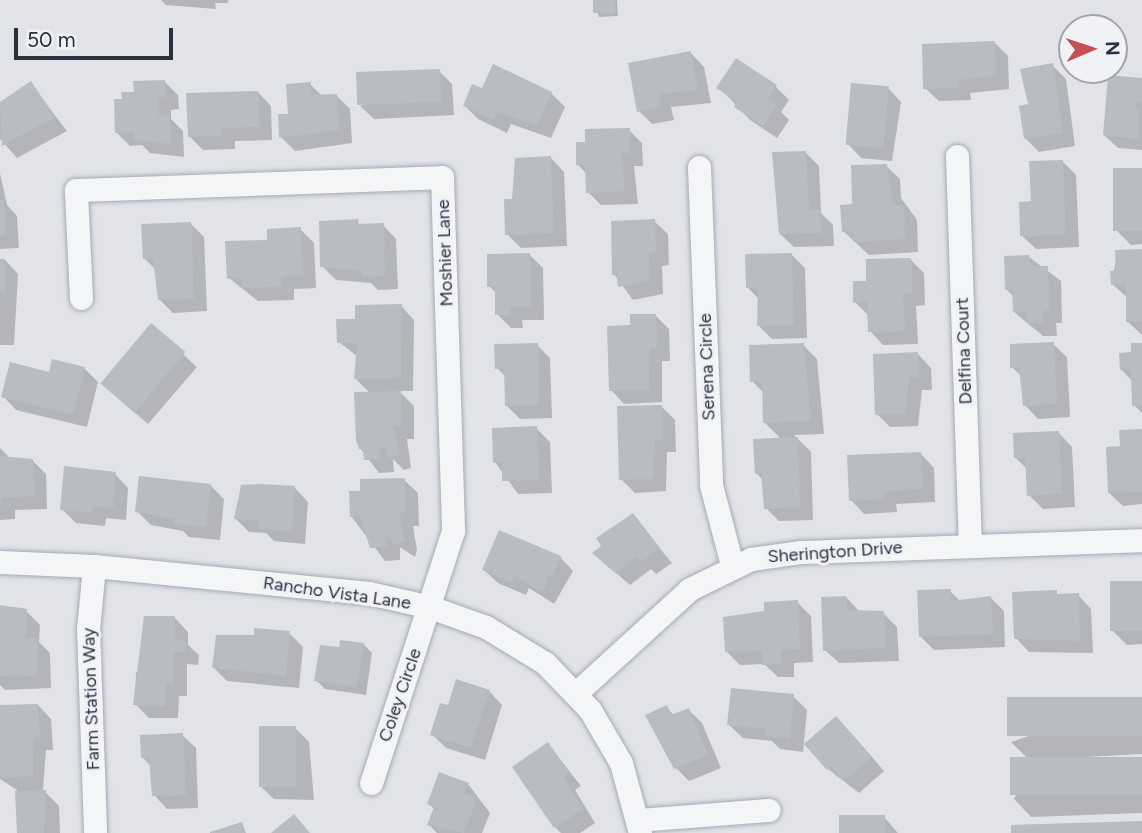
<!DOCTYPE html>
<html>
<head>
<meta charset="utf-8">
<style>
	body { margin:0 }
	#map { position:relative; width:1142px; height:833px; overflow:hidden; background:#e1e3e9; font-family:Figtree,sans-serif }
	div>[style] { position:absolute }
	.shadow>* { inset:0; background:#0003 }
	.building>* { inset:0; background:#b9bcc5; transform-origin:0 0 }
	.roads { filter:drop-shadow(0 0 2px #a7aab3) drop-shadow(0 0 2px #a7aab3) }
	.minor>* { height:23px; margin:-11.5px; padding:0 11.5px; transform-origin:11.5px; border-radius:11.5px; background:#f4f5f7 }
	span { translate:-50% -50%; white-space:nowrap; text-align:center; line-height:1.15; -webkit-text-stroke:6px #f1f2f6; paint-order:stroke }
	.street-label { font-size:18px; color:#2b3040 }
	.north { position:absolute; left:1058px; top:14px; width:70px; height:70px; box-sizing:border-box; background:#f1f2f6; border:2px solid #a2a4ad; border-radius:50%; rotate:88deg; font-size:19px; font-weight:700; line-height:28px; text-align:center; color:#2b3040 }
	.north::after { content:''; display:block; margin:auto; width:24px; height:32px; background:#c54f51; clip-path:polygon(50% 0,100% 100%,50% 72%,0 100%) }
	.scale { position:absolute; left:14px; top:28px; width:159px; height:32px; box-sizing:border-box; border:4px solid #2b3040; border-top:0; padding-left:9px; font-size:21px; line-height:24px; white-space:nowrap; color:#2b3040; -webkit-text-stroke:5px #f1f2f6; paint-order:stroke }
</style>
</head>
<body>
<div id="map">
	<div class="shadow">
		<div style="clip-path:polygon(161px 0,228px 0,228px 3px,215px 3px,216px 9px,166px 5px)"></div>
		<div style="clip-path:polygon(594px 0,617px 0,618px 16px,599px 17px)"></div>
		<div style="clip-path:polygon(994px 42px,1008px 56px,1009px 89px,970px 93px,971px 100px,939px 101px,925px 88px)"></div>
		<div style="clip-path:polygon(691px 53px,704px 67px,711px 103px,671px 107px,674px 120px,652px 124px,639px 111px)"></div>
		<div style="clip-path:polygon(1052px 65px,1066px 79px,1075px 146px,1039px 152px,1026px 139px,1031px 105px)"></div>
		<div style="clip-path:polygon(493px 67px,551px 93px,565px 107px,551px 138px,511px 124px,507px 133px,478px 119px,465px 106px,483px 91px)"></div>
		<div style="clip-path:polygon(439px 71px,452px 84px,454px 115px,374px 119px,360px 106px)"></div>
		<div style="clip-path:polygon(1142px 80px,1142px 150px,1118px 148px,1104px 135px)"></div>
		<div style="clip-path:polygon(165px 82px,178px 95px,179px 109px,171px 110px,171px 119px,183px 131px,184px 157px,150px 153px,142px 145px,130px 146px,116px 132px,123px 100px)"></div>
		<div style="clip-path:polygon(31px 84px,67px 131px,17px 158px,0 139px,0 104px)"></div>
		<div style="clip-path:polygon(310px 84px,322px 96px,336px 95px,350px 109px,352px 143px,295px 151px,281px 137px)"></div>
		<div style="clip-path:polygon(719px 87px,776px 87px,789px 100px,781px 112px,789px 120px,777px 138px,750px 120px)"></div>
		<div style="clip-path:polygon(888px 88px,901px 102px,892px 161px,861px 158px,848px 144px)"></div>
		<div style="clip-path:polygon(258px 92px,271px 106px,272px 140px,235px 141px,235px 149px,203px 150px,189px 136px)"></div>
		<div style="clip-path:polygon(629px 130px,642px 143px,643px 166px,634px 166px,638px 204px,601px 205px,588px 192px,587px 174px,578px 165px,587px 143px)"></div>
		<div style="clip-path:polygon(806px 153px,819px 166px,821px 213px,833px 225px,834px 246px,794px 247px,780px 234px)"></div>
		<div style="clip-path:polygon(551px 158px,564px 172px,567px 246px,521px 248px,507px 234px,514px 201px)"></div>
		<div style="clip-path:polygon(1062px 161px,1076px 175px,1079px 247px,1036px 249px,1022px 236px,1033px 203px)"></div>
		<div style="clip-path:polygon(886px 166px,900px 179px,901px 198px,917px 220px,918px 252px,869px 255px,843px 231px)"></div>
		<div style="clip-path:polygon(1142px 169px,1142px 244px,1131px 245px,1117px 231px)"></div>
		<div style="clip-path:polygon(0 173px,7px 205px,17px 216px,19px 248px,0 249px)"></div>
		<div style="clip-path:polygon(654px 221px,668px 234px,669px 265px,662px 266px,663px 294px,633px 300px,614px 274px)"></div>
		<div style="clip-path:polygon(191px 224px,204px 237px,207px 311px,173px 313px,159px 299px,156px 270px,145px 259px)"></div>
		<div style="clip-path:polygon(383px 225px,396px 239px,398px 289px,378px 290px,371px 283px,336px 280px,322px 266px)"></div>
		<div style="clip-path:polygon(300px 229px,314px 243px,316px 288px,294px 289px,294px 300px,258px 301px,229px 278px,269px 241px)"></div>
		<div style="clip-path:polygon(1142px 251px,1142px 334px,1141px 334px,1127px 321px,1128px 298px,1112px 284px,1117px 252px)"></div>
		<div style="clip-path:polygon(791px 254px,805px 268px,807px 338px,772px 339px,759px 326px,759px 299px,748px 288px)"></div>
		<div style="clip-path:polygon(530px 255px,543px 268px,544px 320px,522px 320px,523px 328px,511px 328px,497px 314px,497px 294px,489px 286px)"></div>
		<div style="clip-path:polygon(1029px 257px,1061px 281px,1062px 323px,1056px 323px,1057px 336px,1043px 336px,1014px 312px,1014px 297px,1007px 290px)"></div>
		<div style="clip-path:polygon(910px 259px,924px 273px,925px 305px,916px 306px,918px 344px,883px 345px,870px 331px,869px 316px,855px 302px,868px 282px)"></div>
		<div style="clip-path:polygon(5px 260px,18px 274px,14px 345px,0 345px,0 261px)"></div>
		<div style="clip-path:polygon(401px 306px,414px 320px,413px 391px,399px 391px,414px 406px,414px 439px,407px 439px,411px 468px,404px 470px,393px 459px,394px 472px,379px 473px,360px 448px,370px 393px,356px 379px,357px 356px,339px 342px,357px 320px)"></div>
		<div style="clip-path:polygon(655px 315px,669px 329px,670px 361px,662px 361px,662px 402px,624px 404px,611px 390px,632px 327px)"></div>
		<div style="clip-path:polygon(151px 325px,197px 367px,148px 424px,120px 400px)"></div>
		<div style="clip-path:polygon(1053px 344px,1067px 357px,1070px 417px,1038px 419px,1025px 405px,1022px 377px,1012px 367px)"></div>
		<div style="clip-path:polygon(537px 345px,550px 358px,552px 418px,520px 419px,507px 406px,506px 377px,497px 368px)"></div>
		<div style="clip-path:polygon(803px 345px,817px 359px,824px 434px,794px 435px,811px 452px,813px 520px,779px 521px,766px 508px,763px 480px,756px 473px,781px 439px,764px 422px,764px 393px,752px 381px)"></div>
		<div style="clip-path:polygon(1142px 345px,1142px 413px,1134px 405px,1133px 382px,1121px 369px)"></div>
		<div style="clip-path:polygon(918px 354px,931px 368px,932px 390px,922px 390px,918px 426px,890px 427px,877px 414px)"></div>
		<div style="clip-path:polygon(84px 368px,98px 382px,87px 427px,16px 410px,3px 396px,50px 374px)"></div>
		<div style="clip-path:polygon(661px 406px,675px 420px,676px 452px,667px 452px,666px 491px,635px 493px,621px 479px)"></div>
		<div style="clip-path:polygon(536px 428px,550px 442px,552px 493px,518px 494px,495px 462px)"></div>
		<div style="clip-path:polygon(1142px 431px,1142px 504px,1123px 506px,1109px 493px,1122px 448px)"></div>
		<div style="clip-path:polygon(1059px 433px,1072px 447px,1075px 507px,1043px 509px,1029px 495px,1027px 469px,1015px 457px)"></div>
		<div style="clip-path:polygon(0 448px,10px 458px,33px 461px,46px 474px,47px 509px,15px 510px,15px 519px,0 520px)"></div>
		<div style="clip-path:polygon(921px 454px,934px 468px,935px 502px,896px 504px,897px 512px,864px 514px,851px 500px)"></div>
		<div style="clip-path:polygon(115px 474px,128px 488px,126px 520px,106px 518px,105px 526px,76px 523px,62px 509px)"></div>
		<div style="clip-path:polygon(404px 480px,418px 493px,419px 526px,413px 526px,417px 550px,415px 557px,400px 547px,400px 560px,385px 561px,351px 516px,362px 492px)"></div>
		<div style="clip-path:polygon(210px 485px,224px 499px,220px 540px,189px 537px,183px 531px,151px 525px,137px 511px)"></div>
		<div style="clip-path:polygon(295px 488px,308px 502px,305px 544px,274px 541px,266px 533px,249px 532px,236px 519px)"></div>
		<div style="clip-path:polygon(633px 516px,672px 563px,656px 574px,651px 569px,630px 585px,608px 566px)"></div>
		<div style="clip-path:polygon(560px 557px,573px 571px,554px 604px,529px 588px,526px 595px,498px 583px,484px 570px)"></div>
		<div style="clip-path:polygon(1142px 583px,1142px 644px,1127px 645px,1113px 631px)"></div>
		<div style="clip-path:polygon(950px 591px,961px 602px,991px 598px,1004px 611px,1005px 647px,934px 650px,920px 636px)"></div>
		<div style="clip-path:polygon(1078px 595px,1091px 609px,1093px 653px,1029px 652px,1016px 638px)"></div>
		<div style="clip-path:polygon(846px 597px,859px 611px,883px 613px,897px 627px,899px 661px,839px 663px,825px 650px)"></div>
		<div style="clip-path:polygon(797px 602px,811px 616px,813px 662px,794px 663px,794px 677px,778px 677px,764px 664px,740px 665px,726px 651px,766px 613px)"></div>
		<div style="clip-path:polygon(0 607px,23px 608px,40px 625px,39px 642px,50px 653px,51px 688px,5px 690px,0 685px)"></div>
		<div style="clip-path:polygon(175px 618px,188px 632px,188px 645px,199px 655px,198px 665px,187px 664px,187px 696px,179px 696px,178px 718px,149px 718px,135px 704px,136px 672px,142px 672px,140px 649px)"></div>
		<div style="clip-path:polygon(289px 633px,303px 647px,299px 688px,227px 681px,214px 668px,255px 637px)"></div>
		<div style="clip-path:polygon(363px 644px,372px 653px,366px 695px,325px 689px,316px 680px,341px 649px)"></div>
		<div style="clip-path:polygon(489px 691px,502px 705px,485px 760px,446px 748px,432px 734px,449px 707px)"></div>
		<div style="clip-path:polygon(793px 696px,807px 710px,803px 752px,780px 749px,772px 741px,743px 738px,729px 725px)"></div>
		<div style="clip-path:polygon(1142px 698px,1142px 754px,1086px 757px,1142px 758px,1142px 813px,1031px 817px,1014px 799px,1031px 762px,1011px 742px)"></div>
		<div style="clip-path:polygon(38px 705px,51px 719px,53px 750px,46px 750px,43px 790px,59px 806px,60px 833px,19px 833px,17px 790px,0 779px,0 707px)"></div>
		<div style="clip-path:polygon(667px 708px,675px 716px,689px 710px,702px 723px,721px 768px,689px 781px,676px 768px,648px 716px)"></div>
		<div style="clip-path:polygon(295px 728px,309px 742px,314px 800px,274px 799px,260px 786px)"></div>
		<div style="clip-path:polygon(850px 732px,884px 771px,859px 793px,828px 769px)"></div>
		<div style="clip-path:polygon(182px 735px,196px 748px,198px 808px,167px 809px,154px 795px,151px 766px,143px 758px)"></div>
		<div style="clip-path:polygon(548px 744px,581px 786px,575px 790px,595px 823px,580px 833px,561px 833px,555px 827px,514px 767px)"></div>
		<div style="clip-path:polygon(468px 784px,490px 813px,482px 833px,437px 833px,429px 825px,435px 810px,429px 804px)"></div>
		<div style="clip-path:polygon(884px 817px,898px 833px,841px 833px)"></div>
	</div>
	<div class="building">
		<div style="left:593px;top:0;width:22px;height:13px"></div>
		<div style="clip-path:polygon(995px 41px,996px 76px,958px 80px,958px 87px,923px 89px,922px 44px)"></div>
		<div style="clip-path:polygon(691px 51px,698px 90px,659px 94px,661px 107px,637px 112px,628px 63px)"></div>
		<div style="clip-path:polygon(736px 58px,777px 85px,768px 99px,777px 105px,763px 126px,734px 107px,737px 102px,716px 88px)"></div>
		<div style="clip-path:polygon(1053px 63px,1063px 133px,1024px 139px,1019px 106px,1028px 104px,1020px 69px)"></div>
		<div style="clip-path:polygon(493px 64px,552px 92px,537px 126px,497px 112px,494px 120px,463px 106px,472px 84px,482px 88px)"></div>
		<div style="left:440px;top:69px;width:33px;height:84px;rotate:88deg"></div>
		<div style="clip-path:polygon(1108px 75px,1142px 78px,1142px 102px,1137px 101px,1136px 108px,1140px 108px,1138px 139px,1103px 135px)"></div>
		<div style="clip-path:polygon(165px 80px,166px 97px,158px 97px,159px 116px,170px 115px,171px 144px,134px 140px,134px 132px,115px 133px,114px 99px,122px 99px,121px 92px,134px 92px,133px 81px)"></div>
		<div style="clip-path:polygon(31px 81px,55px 117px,2px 146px,0 102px)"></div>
		<div style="clip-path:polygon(311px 82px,311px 95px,337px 94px,339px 130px,279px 138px,278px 114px,288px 114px,286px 84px)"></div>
		<div style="left:851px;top:83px;width:38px;height:62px;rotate:5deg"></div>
		<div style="clip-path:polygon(258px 91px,260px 127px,222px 128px,222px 136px,188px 137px,186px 93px)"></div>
		<div style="clip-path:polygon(630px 128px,630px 153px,621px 153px,625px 191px,586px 193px,585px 165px,576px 165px,576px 142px,585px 142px,585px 129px)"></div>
		<div style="clip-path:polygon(806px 151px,809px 210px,820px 210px,821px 233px,779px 234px,772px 152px)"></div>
		<div style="clip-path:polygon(551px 156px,554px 233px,505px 235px,504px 199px,512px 199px,515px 158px)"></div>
		<div style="clip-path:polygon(1063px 160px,1066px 234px,1020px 236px,1019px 202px,1031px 201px,1029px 161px)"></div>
		<div style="clip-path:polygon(887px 164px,893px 205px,904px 205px,905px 239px,853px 242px,853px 231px,842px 232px,840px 205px,852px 204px,851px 165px)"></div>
		<div style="left:1142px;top:168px;width:63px;height:29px;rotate:90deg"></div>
		<div style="clip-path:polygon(0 200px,4px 200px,6px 235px,0 235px)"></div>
		<div style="clip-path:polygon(358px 219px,359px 224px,384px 223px,385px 276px,362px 277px,362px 271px,320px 267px,319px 221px)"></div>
		<div style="clip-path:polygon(655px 219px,656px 252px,649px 253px,650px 281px,618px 287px,617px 275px,612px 275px,611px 221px)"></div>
		<div style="clip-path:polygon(191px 222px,194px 299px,158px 300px,153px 259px,143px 259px,141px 224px)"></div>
		<div style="clip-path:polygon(301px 227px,303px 275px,281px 276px,282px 287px,242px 288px,242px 278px,227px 279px,225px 241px,267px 240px,267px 229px)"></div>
		<div style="clip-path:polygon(1142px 249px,1142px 321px,1126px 322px,1126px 284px,1111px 285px,1110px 271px,1116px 270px,1115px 250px)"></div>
		<div style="clip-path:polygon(530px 253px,531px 307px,510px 307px,510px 315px,495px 315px,495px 287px,487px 287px,487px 254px)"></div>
		<div style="clip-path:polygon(792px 253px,794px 325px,757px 326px,758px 288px,746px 288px,745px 254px)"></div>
		<div style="clip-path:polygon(1029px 255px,1030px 266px,1048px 266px,1049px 310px,1043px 311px,1044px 323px,1028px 323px,1027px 312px,1013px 312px,1012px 290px,1005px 290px,1004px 256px)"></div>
		<div style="clip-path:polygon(911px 258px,913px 293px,903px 293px,905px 331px,868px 332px,867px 302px,853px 303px,853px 281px,866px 281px,866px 259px)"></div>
		<div style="clip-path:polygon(0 259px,5px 259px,6px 293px,0 292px)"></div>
		<div style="clip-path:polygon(402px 304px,401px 378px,354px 379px,357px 343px,337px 343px,336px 319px,355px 319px,355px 305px)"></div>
		<div style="clip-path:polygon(630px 314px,656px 314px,657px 348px,650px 348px,649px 390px,609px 391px,607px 326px,630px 325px)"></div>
		<div style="left:151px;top:323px;width:45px;height:79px;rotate:40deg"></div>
		<div style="clip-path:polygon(1054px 342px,1057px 404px,1023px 406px,1019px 367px,1010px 368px,1010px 344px)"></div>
		<div style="clip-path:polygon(538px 343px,539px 405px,505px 406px,504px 368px,495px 369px,494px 344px)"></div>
		<div style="clip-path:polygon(804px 343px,811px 421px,763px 423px,762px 382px,750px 382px,749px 345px)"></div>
		<div style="clip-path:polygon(1131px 343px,1142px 343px,1142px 405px,1132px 406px,1131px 370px,1120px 370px,1119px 353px,1131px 352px)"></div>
		<div style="clip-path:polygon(918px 352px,919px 377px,909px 377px,906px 414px,875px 415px,873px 354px)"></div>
		<div style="clip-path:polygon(52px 359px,85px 367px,73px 415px,1px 397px,10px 362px,49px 372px)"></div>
		<div style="clip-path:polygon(401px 391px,402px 426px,394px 426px,399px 454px,389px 458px,386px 448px,380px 448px,381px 460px,364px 460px,363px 449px,359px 449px,356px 440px,354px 392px)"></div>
		<div style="clip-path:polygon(662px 405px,663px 439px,655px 440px,653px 479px,619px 480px,617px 406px)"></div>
		<div style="clip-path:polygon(537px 426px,539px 480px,502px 481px,502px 462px,493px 463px,492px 428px)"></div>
		<div style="clip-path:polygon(1142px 429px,1142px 492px,1108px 493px,1106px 447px,1120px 446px,1119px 430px)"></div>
		<div style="clip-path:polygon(1059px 431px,1062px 494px,1027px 496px,1025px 457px,1014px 458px,1013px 433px)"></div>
		<div style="clip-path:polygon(798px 437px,800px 507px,764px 509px,761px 473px,755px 474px,753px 439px)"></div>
		<div style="clip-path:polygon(921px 452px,923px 489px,883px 491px,884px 499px,849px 501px,847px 455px)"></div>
		<div style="clip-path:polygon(0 456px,33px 459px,35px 496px,2px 498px,0 506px)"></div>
		<div style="clip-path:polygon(64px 466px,116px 472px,113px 508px,93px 506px,92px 513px,60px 510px)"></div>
		<div style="clip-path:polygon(139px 476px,211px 484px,206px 527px,174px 524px,174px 519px,135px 512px)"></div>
		<div style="clip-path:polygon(405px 478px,406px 513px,400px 513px,405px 541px,395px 545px,387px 536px,387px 547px,370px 548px,360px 516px,350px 517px,349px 491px,360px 491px,360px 479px)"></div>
		<div style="clip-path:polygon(261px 484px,295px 486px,292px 531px,259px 529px,259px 521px,234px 519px,241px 485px)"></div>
		<div style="clip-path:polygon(633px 513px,660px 548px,642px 562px,637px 556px,615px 573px,592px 553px,601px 546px,596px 538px)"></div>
		<div style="clip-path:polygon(499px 530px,561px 556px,552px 577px,547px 575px,545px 588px,539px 591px,515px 576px,512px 583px,482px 570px)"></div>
		<div style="left:1142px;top:581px;width:50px;height:32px;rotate:90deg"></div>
		<div style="clip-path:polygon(951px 589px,951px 601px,991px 596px,993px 634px,919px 637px,917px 590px)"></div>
		<div style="clip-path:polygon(1057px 590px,1057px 594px,1079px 593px,1080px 641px,1014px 639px,1012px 592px)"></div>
		<div style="clip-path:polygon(846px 596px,847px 610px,884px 611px,886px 648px,823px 651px,821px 597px)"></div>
		<div style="clip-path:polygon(798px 600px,800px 649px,781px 650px,781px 664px,762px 665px,762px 651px,725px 652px,723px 617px,764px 611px,764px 602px)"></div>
		<div style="clip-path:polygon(0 605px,27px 609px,26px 638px,37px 638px,38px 675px,0 676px)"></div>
		<div style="clip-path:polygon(144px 616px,175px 616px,175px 640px,186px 640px,185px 652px,174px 652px,174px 684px,166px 683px,165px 706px,133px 705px)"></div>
		<div style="clip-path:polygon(254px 628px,290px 631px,286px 676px,212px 668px,216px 635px,254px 635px)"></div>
		<div style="clip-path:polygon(340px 640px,364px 643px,357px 687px,314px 681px,320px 645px,339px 647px)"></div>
		<div style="clip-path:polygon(456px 679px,490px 690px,471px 748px,430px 735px,440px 703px,448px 705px)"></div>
		<div style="clip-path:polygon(731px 688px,794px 694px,790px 739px,765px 736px,766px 729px,727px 725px)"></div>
		<div style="left:1142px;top:697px;width:39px;height:135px;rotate:90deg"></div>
		<div style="clip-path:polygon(38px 704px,40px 737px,34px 737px,33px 776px,0 778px,0 705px)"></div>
		<div style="clip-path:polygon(667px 705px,671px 715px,689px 708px,708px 755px,674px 769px,645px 715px)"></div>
		<div style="clip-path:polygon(836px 716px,872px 757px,844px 781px,831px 766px,827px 770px,804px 744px)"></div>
		<div style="left:259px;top:726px;width:37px;height:61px"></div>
		<div style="clip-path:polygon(183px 733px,186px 795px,152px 796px,149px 758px,141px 758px,140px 735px)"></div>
		<div style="clip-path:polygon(548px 742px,569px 772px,563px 776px,583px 809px,554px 828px,512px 767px)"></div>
		<div style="left:1142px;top:757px;width:38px;height:132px;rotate:90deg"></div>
		<div style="clip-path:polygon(439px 772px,469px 783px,464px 793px,477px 798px,464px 833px,427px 825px,434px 807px,427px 804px)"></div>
		<div style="clip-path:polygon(46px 790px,44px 833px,17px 833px,15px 791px)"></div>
		<div style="clip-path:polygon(294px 814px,310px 833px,271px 833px)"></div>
		<div style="left:839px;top:815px;width:46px;height:18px"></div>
		<div style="clip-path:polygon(1142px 821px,1142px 833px,1011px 833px,1011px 825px)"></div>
		<div style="clip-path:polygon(242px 822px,246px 833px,210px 833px,210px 832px)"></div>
	</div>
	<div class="roads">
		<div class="minor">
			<div style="left:957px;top:156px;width:390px;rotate:88.1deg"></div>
			<div style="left:699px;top:167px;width:318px;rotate:87.8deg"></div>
			<div style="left:711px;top:485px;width:83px;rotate:75.3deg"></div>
			<div style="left:81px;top:298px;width:108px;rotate:-92.7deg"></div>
			<div style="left:76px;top:190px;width:366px;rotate:-2deg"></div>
			<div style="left:442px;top:177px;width:354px;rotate:88.2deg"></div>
			<div style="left:453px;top:531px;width:265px;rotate:108deg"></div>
			<div style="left:0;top:562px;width:94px;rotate:2.4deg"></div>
			<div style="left:94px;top:566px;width:276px;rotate:5.6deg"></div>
			<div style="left:369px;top:593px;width:63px;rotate:12.9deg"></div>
			<div style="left:430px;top:607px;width:59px;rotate:19.7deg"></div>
			<div style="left:486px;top:627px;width:69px;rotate:31.4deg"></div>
			<div style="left:545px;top:663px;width:65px;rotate:46.2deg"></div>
			<div style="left:590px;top:710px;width:61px;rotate:59.7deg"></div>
			<div style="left:621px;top:763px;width:73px;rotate:74.8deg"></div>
			<div style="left:94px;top:566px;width:63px;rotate:95.4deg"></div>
			<div style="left:88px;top:629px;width:204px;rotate:88deg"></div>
			<div style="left:576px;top:693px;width:154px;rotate:-42.4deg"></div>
			<div style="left:690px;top:589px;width:68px;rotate:-26.2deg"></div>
			<div style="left:751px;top:559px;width:49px;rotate:-8.1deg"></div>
			<div style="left:800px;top:552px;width:342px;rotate:-2deg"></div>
			<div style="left:638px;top:820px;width:131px;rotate:-4.4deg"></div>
		</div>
	</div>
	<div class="street-label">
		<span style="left:445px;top:253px;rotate:-92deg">Moshier Lane</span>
		<span style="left:964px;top:351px;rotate:-92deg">Delfina Court</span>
		<span style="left:707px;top:367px;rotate:-92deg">Serena Circle</span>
		<span style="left:835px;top:552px;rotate:-4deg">Sherington Drive</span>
		<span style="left:337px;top:593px;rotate:8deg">Rancho Vista Lane</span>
		<span style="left:400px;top:695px;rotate:-71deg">Coley Circle</span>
		<span style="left:91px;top:699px;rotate:-92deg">Farm Station Way</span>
	</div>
	<div class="north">N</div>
	<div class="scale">50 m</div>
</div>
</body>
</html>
